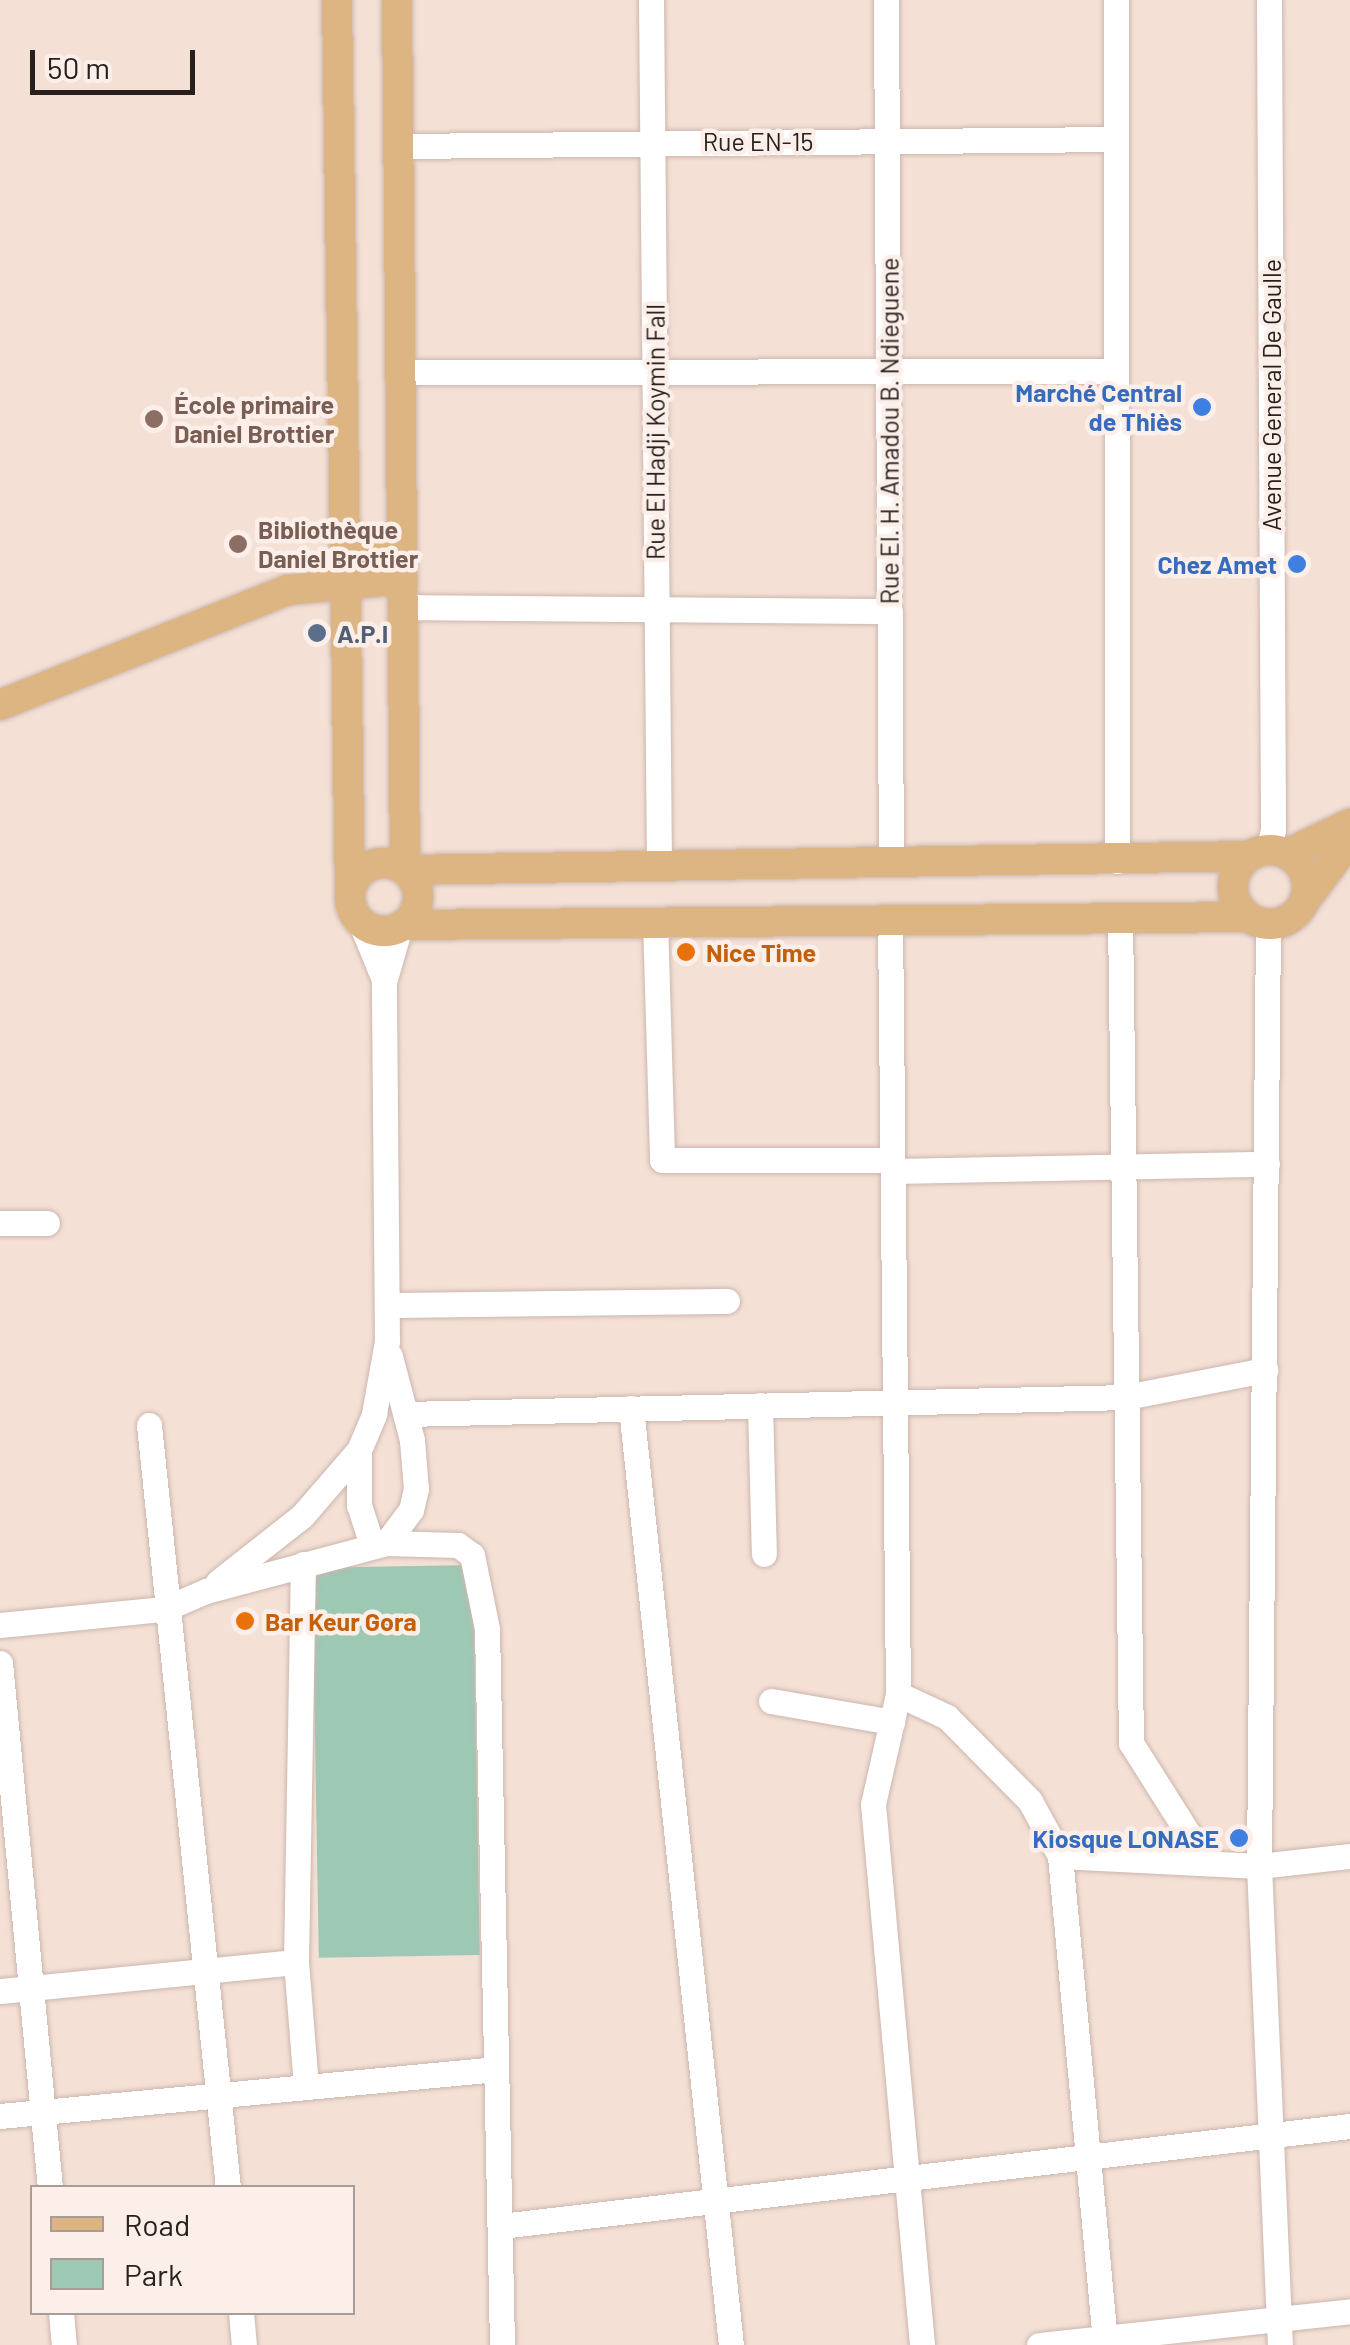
<!DOCTYPE html>
<html>
<head>
<meta charset="utf-8">
<style>
	body { margin:0 }
	#map { position:relative; width:1350px; height:2345px; overflow:hidden; background:#f5e0d6; font-family:Barlow,sans-serif }
	div>[style] { position:absolute }
	.green>* { inset:0; background:#9dc8b4; transform-origin:0 0 }
	.roads { filter:drop-shadow(0 0 2px #cbb6ad) drop-shadow(0 0 2px #cbb6ad) }
	.minor>* { height:25px; margin:-12.5px; padding:0 12.5px; transform-origin:12.5px; border-radius:12.5px; background:#fff }
	.major>* { height:30px; margin:-15px; padding:0 15px; transform-origin:15px; border-radius:15px; background:#dcb582 }
	.major>.ring { margin:-15px; padding:0; box-sizing:content-box; background:none; border:30px solid #dcb582; border-radius:50% }
	.dots>* { width:28px; height:28px; translate:-50% -50%; box-sizing:border-box; border:5px solid #fcefe9; border-radius:50% }
	span { translate:-50% -50%; white-space:nowrap; text-align:center; line-height:1.15; -webkit-text-stroke:9px #fcefe9; paint-order:stroke }
	.street-label { font-size:25px; color:#28201d }
	.shop-label { font-size:25px; color:#366cbe; font-weight:700 }
	.right { translate:-100% -50%; text-align:right }
	.education-label { font-size:25px; color:#785e54; font-weight:700 }
	.left { translate:0 -50%; text-align:left }
	.service-label { font-size:25px; color:#4e5e75; font-weight:700 }
	.food-label { font-size:25px; color:#c56008; font-weight:700 }
	.legend { position:absolute; left:30px; top:2185px; width:325px; height:130px; box-sizing:border-box; background:#fcefe9; border:2px solid #a79c97; margin:0; padding:12px 18px; list-style:none; font-size:30px; color:#28201d }
	.legend li { display:flex; align-items:center; gap:20px; height:50px }
	.legend b { width:50px; border:2px solid #a79c97 }
	.scale { position:absolute; left:30px; top:50px; width:165px; height:45px; box-sizing:border-box; border:5px solid #28201d; border-top:0; padding-left:12px; font-size:30px; line-height:35px; white-space:nowrap; color:#28201d; -webkit-text-stroke:8px #fcefe9; paint-order:stroke }
</style>
</head>
<body>
<div id="map">
	<div class="green">
		<div style="left:473px;top:1565px;width:390px;height:161px;rotate:89deg"></div>
	</div>
	<div class="roads">
		<div class="minor">
			<div style="left:651px;top:0;width:864px;rotate:89.47deg"></div>
			<div style="left:886px;top:0;width:862px;rotate:89.67deg"></div>
			<div style="left:1116px;top:0;width:861px;rotate:89.93deg"></div>
			<div style="left:400px;top:146px;width:716px;rotate:-0.56deg"></div>
			<div style="left:403px;top:372px;width:713px;rotate:-0.08deg"></div>
			<div style="left:403px;top:607px;width:487px;rotate:0.5deg"></div>
			<div style="left:1268px;top:850px;width:21px;rotate:-76deg"></div>
			<div style="left:1273px;top:830px;width:830px;rotate:-90.28deg"></div>
			<div style="left:1120px;top:916px;width:827px;rotate:89.24deg"></div>
			<div style="left:1131px;top:1743px;width:142px;rotate:57.7deg"></div>
			<div style="left:890px;top:918px;width:776px;rotate:89.41deg"></div>
			<div style="left:898px;top:1694px;width:113px;rotate:102.8deg"></div>
			<div style="left:873px;top:1804px;width:543px;rotate:84.82deg"></div>
			<div style="left:655px;top:920px;width:240px;rotate:88.3deg"></div>
			<div style="left:662px;top:1160px;width:230px"></div>
			<div style="left:360px;top:921px;width:61px;rotate:67.7deg"></div>
			<div style="left:1268px;top:925px;width:941px;rotate:90.55deg"></div>
			<div style="left:1259px;top:1866px;width:479px;rotate:87.5deg"></div>
			<div style="left:893px;top:1171px;width:374px;rotate:-1.1deg"></div>
			<div style="left:0;top:1223px;width:47px"></div>
			<div style="left:387px;top:1305px;width:340px;rotate:-0.7deg"></div>
			<div style="left:760px;top:1405px;width:149px;rotate:88.5deg"></div>
			<div style="left:631px;top:1408px;width:942px;rotate:83.91deg"></div>
			<div style="left:406px;top:1414px;width:720px;rotate:-1.35deg"></div>
			<div style="left:1126px;top:1397px;width:142px;rotate:-11deg"></div>
			<div style="left:149px;top:1425px;width:767px;rotate:84.09deg"></div>
			<div style="left:359px;top:1450px;width:55px;rotate:90deg"></div>
			<div style="left:359px;top:1505px;width:42px;rotate:72deg"></div>
			<div style="left:386px;top:1543px;width:41px;rotate:-52.9deg"></div>
			<div style="left:411px;top:1510px;width:22px;rotate:-77deg"></div>
			<div style="left:416px;top:1489px;width:49px;rotate:-94.7deg"></div>
			<div style="left:412px;top:1440px;width:87px;rotate:-104.7deg"></div>
			<div style="left:218px;top:1582px;width:107px;rotate:-38.2deg"></div>
			<div style="left:302px;top:1516px;width:87px;rotate:-49.2deg"></div>
			<div style="left:359px;top:1450px;width:39px;rotate:-67deg"></div>
			<div style="left:374px;top:1414px;width:74px;rotate:-79.9deg"></div>
			<div style="left:387px;top:1341px;width:359px;rotate:-90.5deg"></div>
			<div style="left:384px;top:982px;width:57px;rotate:-73.8deg"></div>
			<div style="left:0;top:1625px;width:165px;rotate:-5.6deg"></div>
			<div style="left:164px;top:1609px;width:46px;rotate:-23.2deg"></div>
			<div style="left:206px;top:1591px;width:186px;rotate:-14.9deg"></div>
			<div style="left:386px;top:1543px;width:72px;rotate:1.6deg"></div>
			<div style="left:458px;top:1545px;width:17px;rotate:36deg"></div>
			<div style="left:472px;top:1555px;width:76px;rotate:78.5deg"></div>
			<div style="left:487px;top:1629px;width:716px;rotate:88.8deg"></div>
			<div style="left:0;top:1663px;width:527px;rotate:84.56deg"></div>
			<div style="left:898px;top:1694px;width:54px;rotate:25.1deg"></div>
			<div style="left:947px;top:1717px;width:118px;rotate:45.3deg"></div>
			<div style="left:1030px;top:1801px;width:63px;rotate:61.4deg"></div>
			<div style="left:1060px;top:1856px;width:491px;rotate:84.7deg"></div>
			<div style="left:771px;top:1701px;width:123px;rotate:9.8deg"></div>
			<div style="left:1060px;top:1856px;width:199px;rotate:2.9deg"></div>
			<div style="left:1259px;top:1866px;width:92px;rotate:-6.3deg"></div>
			<div style="left:296px;top:1962px;width:398px;rotate:-89deg"></div>
			<div style="left:0;top:1991px;width:297px;rotate:-5.6deg"></div>
			<div style="left:296px;top:1962px;width:125px;rotate:85.4deg"></div>
			<div style="left:0;top:2116px;width:498px;rotate:-5.4deg"></div>
			<div style="left:501px;top:2226px;width:855px;rotate:-6.72deg"></div>
			<div style="left:61px;top:2312px;width:33px;rotate:85deg"></div>
			<div style="left:241px;top:2312px;width:33px;rotate:85deg"></div>
			<div style="left:1039px;top:2345px;width:313px;rotate:-6.2deg"></div>
		</div>
		<div class="major">
			<div style="left:337px;top:0;width:895px;rotate:89.17deg"></div>
			<div style="left:397px;top:0;width:870px;rotate:89.47deg"></div>
			<div style="left:405px;top:870px;width:845px;rotate:-0.95deg"></div>
			<div style="left:333px;top:570px;width:29px;rotate:-29deg"></div>
			<div style="left:358px;top:556px;width:44px;rotate:-9.2deg"></div>
			<div style="left:0;top:705px;width:310px;rotate:-21.8deg"></div>
			<div style="left:288px;top:590px;width:115px;rotate:-5.5deg"></div>
			<div class="ring" style="left:1233px;top:850px;width:44px;height:44px"></div>
			<div style="left:1287px;top:854px;width:70px;rotate:-25.5deg"></div>
			<div class="ring" style="left:350px;top:863px;width:38px;height:38px"></div>
			<div style="left:1306px;top:899px;width:74px;rotate:-53.3deg"></div>
			<div style="left:403px;top:925px;width:844px;rotate:-0.54deg"></div>
		</div>
	</div>
	<div class="dots">
		<div style="left:1202px;top:407px;background:#3f7fe0"></div>
		<div style="left:154px;top:419px;background:#8d6e63"></div>
		<div style="left:238px;top:544px;background:#8d6e63"></div>
		<div style="left:1297px;top:564px;background:#3f7fe0"></div>
		<div style="left:317px;top:633px;background:#5c6f8a"></div>
		<div style="left:686px;top:952px;background:#e8710a"></div>
		<div style="left:245px;top:1621px;background:#e8710a"></div>
		<div style="left:1239px;top:1838px;background:#3f7fe0"></div>
	</div>
	<div class="street-label">
		<span style="left:758px;top:141px">Rue EN-15</span>
		<span style="left:1271px;top:395px;rotate:-90deg">Avenue General De Gaulle</span>
		<span style="left:889px;top:431px;rotate:-90deg">Rue El. H. Amadou B. Ndieguene</span>
		<span style="left:655px;top:432px;rotate:-90deg">Rue El Hadji Koymin Fall</span>
	</div>
	<div class="shop-label">
		<span class="right" style="left:1182px;top:407px">Marché Central<br>de Thiès</span>
		<span class="right" style="left:1277px;top:564px">Chez Amet</span>
		<span class="right" style="left:1219px;top:1838px">Kiosque LONASE</span>
	</div>
	<div class="education-label">
		<span class="left" style="left:174px;top:419px">École primaire<br>Daniel Brottier</span>
		<span class="left" style="left:258px;top:544px">Bibliothèque<br>Daniel Brottier</span>
	</div>
	<div class="service-label">
		<span class="left" style="left:337px;top:633px">A.P.I</span>
	</div>
	<div class="food-label">
		<span class="left" style="left:706px;top:952px">Nice Time</span>
		<span class="left" style="left:265px;top:1621px">Bar Keur Gora</span>
	</div>
	<ul class="legend">
	<li><b style="height:12px;background:#dcb582"></b>Road</li>
	<li><b style="height:28px;background:#9dc8b4"></b>Park</li>
	</ul>
	<div class="scale">50 m</div>
</div>
</body>
</html>
